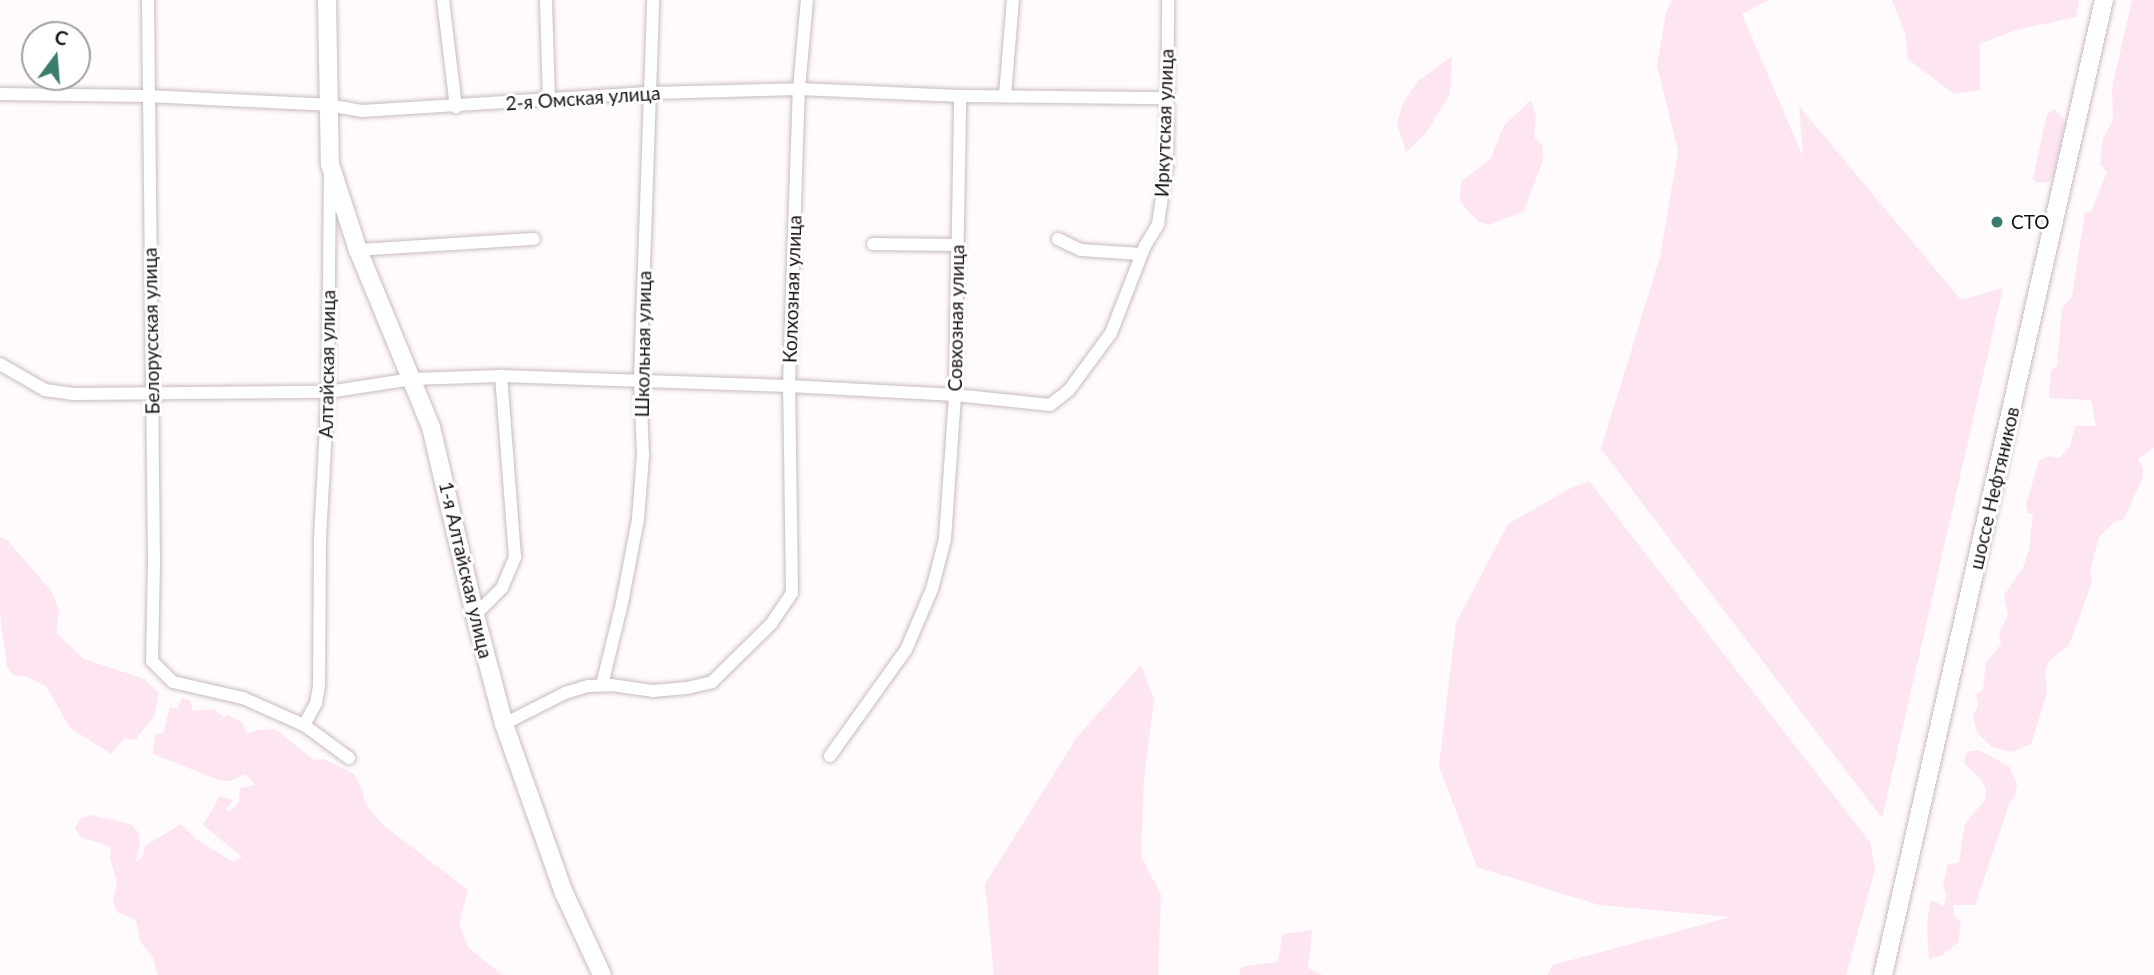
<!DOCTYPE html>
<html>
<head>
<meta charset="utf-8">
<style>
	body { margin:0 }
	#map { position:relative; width:2154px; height:975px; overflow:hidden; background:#fffafc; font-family:Lato,sans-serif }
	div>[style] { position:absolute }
	.green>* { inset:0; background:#fde5f2 }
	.roads { filter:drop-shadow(0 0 2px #c7bbc1) drop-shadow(0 0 2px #c7bbc1) }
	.street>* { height:12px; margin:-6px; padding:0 6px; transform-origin:6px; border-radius:6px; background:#fff }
	.secondary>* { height:18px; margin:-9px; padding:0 9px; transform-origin:9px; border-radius:9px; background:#fff }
	.dots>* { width:19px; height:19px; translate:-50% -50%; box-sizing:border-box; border:4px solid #fff; border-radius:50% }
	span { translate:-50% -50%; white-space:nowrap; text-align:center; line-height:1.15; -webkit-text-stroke:6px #fff; paint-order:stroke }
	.street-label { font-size:19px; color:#151113 }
	.poi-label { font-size:19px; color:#151113 }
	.left { translate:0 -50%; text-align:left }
	.north { position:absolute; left:21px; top:21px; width:70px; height:70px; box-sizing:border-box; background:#fff; border:2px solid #a1a0a1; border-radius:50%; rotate:16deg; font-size:19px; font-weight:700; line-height:28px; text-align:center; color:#151113 }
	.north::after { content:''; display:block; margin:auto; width:24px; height:32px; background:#3a7d6f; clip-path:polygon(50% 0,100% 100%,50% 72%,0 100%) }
</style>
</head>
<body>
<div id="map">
	<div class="green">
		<div style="clip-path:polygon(1672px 0,1768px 0,1742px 14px,1803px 157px,1799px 106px,1961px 300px,2003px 288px,1882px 818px,1601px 449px,1660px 257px,1678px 151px,1657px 66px,1666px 12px)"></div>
		<div style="clip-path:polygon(1892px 0,2079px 0,2076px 17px,2016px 30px,1980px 44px,1980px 90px,1954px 94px,1908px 59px,1905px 33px)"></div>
		<div style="clip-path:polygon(2132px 0,2154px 0,2154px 447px,2138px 459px,2143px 469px,2142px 479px,2124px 519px,2114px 522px,2099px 537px,2090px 571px,2092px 582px,2069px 645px,2049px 661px,2045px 671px,2047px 693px,2031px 744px,2012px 752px,1992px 747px,1977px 733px,1973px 716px,1978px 706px,1976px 694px,1983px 690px,1986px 663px,2001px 644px,1999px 634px,2008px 615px,2004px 595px,2023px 568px,2029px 549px,2033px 513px,2028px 514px,2026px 504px,2039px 461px,2048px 456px,2059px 458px,2070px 446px,2075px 426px,2096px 426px,2091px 400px,2049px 398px,2051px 370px,2057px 366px,2062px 308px,2072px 297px,2085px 212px,2091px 212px,2107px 172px,2100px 164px,2103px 138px,2113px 120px,2112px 88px)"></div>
		<div style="clip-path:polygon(1452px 56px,1450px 94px,1426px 133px,1406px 152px,1397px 123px,1404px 101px,1418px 81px)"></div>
		<div style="clip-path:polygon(1531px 100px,1536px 118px,1534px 137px,1542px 145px,1543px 160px,1524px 211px,1489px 225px,1479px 222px,1460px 202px,1461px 182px,1491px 158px,1504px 125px)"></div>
		<div style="clip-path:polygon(2054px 109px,2063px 118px,2065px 125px,2053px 178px,2049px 182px,2036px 183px,2033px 178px,2047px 114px)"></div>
		<div style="clip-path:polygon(1589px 481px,1870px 842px,1875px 869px,1846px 975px,1547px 975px,1553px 965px,1731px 917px,1599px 905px,1477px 867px,1439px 766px,1456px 623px,1508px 524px,1569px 489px)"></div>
		<div style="clip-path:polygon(0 537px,7px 540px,52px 592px,59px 612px,56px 633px,84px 659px,144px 679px,159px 693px,155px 715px,135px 740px,125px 738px,111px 754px,70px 728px,46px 686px,27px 677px,13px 675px,7px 667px,0 614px)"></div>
		<div style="clip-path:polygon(1141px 665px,1154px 699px,1144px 779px,1141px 856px,1161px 895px,1158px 975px,994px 975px,985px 884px,1077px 737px)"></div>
		<div style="clip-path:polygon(182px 698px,190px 700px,193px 711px,213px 709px,224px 717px,227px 715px,242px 722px,247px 734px,257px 730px,275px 729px,314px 760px,324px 759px,354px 774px,363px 793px,365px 803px,383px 825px,468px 890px,459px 924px,468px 947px,502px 975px,158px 975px,153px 958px,140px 941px,136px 920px,117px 912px,113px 902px,117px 882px,110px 858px,111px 847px,81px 837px,75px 828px,80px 819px,90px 815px,131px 824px,138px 832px,140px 843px,136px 862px,143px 856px,145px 846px,181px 824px,196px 839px,233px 862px,242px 857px,203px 825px,220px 796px,233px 800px,226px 810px,230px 812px,239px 802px,240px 788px,255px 785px,245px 774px,230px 781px,219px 780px,153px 754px,155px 734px,163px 733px,170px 707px,178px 708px)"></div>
		<div style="clip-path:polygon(1978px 750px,2009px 766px,2017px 785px,2015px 795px,2009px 804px,1975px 905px,1953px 905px,1954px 915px,1961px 923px,1958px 943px,1942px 955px,1929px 959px,1927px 925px,1930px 904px,1931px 900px,1944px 906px,1946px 895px,1943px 884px,1948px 864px,1959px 863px,1965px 824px,1985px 800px,1986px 789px,1980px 778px,1964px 763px,1967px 752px)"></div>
		<div style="clip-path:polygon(1312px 930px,1308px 968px,1322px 975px,1240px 975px,1240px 969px,1246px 966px,1278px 962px,1283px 934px)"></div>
	</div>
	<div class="roads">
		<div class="street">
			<div style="left:148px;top:0;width:561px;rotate:89.39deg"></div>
			<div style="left:154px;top:561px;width:100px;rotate:91.1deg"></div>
			<div style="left:152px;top:661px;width:30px;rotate:45deg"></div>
			<div style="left:173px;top:682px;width:72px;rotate:12.9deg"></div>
			<div style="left:243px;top:698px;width:67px;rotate:23.9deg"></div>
			<div style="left:304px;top:725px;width:56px;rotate:36.3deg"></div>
			<div style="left:443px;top:0;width:108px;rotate:83.1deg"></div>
			<div style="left:546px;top:0;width:99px;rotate:88.3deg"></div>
			<div style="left:0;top:94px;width:147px;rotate:0.8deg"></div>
			<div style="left:147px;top:96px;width:181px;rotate:2.8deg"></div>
			<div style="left:328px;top:105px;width:35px;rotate:10deg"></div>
			<div style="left:362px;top:111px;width:290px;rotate:-3.6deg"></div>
			<div style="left:651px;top:93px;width:148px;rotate:-1.5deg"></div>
			<div style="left:799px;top:89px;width:161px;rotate:2.5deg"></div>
			<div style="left:960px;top:96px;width:207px;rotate:0.6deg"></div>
			<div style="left:1005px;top:95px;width:95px;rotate:-85.2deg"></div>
			<div style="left:1058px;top:239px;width:25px;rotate:26deg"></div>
			<div style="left:1081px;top:250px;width:60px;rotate:3.8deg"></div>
			<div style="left:873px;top:244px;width:84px;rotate:0.7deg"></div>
			<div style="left:358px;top:250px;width:176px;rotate:-3.6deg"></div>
			<div style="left:0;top:364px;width:52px;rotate:30deg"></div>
			<div style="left:45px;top:390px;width:29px;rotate:8deg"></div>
			<div style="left:74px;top:394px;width:254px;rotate:-0.5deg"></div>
			<div style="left:328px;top:392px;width:85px;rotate:-8.8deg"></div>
			<div style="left:412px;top:379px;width:89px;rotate:-1.9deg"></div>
			<div style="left:501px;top:376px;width:288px;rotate:2deg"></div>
			<div style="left:789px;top:386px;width:166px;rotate:3.1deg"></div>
			<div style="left:955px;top:395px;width:96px;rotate:6deg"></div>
			<div style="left:1050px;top:405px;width:24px;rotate:-38deg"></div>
			<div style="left:1069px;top:390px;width:71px;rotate:-53.6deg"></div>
			<div style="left:1111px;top:333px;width:93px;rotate:-68.7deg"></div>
			<div style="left:1145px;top:246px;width:26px;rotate:-59deg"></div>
			<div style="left:1158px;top:224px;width:62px;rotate:-81.6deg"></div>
			<div style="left:1167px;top:163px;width:163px;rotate:-89.6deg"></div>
			<div style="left:475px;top:615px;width:38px;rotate:-45deg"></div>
			<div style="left:502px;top:588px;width:34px;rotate:-67deg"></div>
			<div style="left:515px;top:557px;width:182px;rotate:-94.4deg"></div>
			<div style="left:602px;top:685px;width:84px;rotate:-76.3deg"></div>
			<div style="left:622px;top:603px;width:86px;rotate:-79.2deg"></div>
			<div style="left:638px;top:519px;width:64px;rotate:-85.5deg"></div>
			<div style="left:643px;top:455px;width:76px;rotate:-92.3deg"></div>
			<div style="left:640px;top:379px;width:379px;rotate:-88deg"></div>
			<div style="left:504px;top:724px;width:68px;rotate:-26.9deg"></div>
			<div style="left:565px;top:693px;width:24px;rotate:-17deg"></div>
			<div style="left:588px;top:686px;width:23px;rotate:-2deg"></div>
			<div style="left:611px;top:685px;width:42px;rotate:8.1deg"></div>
			<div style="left:653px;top:691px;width:34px;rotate:-5deg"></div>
			<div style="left:687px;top:688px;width:26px;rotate:-13deg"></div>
			<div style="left:712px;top:682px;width:83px;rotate:-44.5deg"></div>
			<div style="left:771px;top:624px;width:37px;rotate:-56deg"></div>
			<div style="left:792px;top:593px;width:207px;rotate:-90.8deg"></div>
			<div style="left:789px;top:386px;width:297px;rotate:-88.1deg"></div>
			<div style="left:799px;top:89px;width:89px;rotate:-84.9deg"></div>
			<div style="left:304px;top:725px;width:25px;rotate:-61deg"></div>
			<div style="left:316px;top:703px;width:17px;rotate:-80deg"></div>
			<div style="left:319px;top:686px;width:148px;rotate:-89.6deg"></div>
			<div style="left:320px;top:538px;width:146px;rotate:-86.9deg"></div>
			<div style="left:328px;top:392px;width:216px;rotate:-89.5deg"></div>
			<div style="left:830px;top:756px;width:130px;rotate:-54.4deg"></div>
			<div style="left:906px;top:650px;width:66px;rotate:-66.9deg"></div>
			<div style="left:932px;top:589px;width:52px;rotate:-75.4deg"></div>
			<div style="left:945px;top:539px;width:144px;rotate:-86deg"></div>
			<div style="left:955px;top:395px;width:299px;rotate:-89deg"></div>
		</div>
		<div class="secondary">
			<div style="left:327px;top:0;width:164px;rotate:89deg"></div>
			<div style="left:330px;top:164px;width:90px;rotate:72deg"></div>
			<div style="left:358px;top:250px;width:191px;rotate:67.6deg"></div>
			<div style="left:431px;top:427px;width:193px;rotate:76.8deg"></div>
			<div style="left:475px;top:615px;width:113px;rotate:75.1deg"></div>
			<div style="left:504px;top:724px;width:179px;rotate:70.5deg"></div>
			<div style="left:564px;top:893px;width:90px;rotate:65.1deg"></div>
			<div style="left:1883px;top:975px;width:1000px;rotate:-77.23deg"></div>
		</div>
	</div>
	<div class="dots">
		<div style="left:1997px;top:222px;background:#3a7d6f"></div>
	</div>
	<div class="street-label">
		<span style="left:583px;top:98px;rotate:-4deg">2-я Омская улица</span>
		<span style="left:1164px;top:123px;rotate:-88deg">Иркутская улица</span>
		<span style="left:792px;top:289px;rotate:-88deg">Колхозная улица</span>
		<span style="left:956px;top:318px;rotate:-89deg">Совхозная улица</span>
		<span style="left:151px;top:331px;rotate:-91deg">Белорусская улица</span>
		<span style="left:643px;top:344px;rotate:-89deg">Школьная улица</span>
		<span style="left:327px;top:364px;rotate:-89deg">Алтайская улица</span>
		<span style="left:1994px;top:488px;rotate:-77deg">шоссе Нефтяников</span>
		<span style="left:466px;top:570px;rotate:77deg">1-я Алтайская улица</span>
	</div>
	<div class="poi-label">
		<span class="left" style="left:2011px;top:222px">СТО</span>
	</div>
	<div class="north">С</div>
</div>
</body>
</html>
